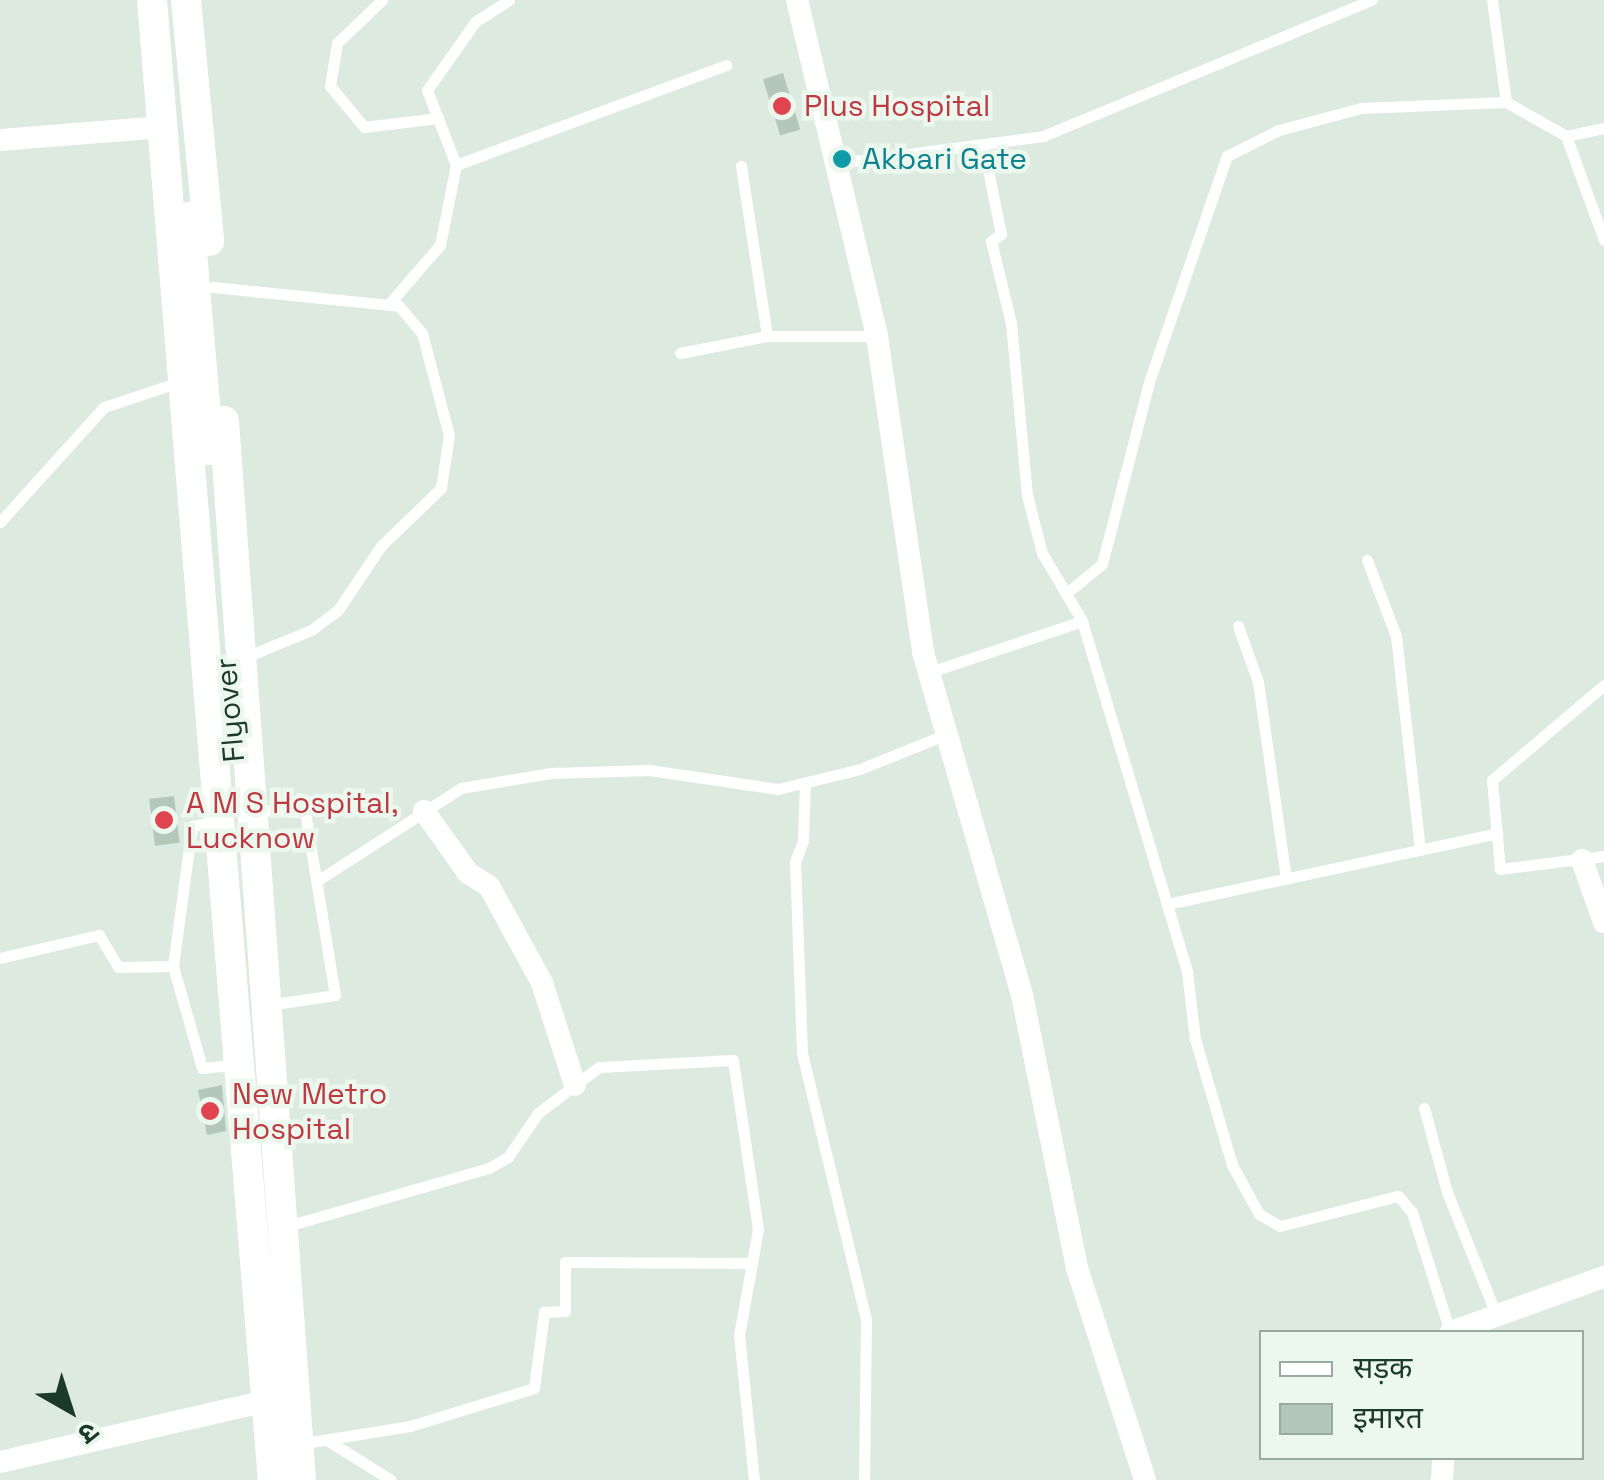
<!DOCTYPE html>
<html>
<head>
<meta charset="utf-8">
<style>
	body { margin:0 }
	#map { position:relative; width:1604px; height:1480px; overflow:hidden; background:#dceae0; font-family:"Space Grotesk","Noto Sans Devanagari",sans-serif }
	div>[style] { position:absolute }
	.building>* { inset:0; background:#b4c8ba; transform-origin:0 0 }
	.lane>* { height:11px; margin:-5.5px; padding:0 5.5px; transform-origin:5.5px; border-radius:5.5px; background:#fff }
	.street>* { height:22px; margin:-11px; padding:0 11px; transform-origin:11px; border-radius:11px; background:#fff }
	.secondary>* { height:30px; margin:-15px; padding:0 15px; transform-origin:15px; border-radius:15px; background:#fff }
	.dots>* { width:28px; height:28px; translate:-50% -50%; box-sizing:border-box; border:5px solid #ecf7ee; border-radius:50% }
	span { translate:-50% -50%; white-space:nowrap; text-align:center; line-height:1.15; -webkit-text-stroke:9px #ecf7ee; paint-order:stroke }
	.health-label { font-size:30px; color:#be3a42 }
	.left { translate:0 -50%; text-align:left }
	.culture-label { font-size:30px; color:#0d838f }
	.street-label { font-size:30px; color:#1c3a2a }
	.legend { position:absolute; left:1259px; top:1330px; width:325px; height:130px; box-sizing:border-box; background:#ecf7ee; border:2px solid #99aba0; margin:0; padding:12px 18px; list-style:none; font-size:30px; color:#1c3a2a }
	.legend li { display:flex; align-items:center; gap:20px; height:50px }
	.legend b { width:50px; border:2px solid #99aba0 }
	.north { position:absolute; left:20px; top:1360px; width:100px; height:100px; -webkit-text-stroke:8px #ecf7ee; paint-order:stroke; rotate:141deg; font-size:28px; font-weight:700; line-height:40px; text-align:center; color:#1c3a2a }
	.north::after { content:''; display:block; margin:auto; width:35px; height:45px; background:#1c3a2a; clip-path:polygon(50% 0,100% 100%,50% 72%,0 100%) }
</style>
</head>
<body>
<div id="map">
	<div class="building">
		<div style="left:783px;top:73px;width:59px;height:21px;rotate:73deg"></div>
		<div style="left:174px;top:796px;width:47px;height:25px;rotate:83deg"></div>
		<div style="clip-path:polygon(222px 1085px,226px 1131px,207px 1135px,198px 1090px)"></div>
	</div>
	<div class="lane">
		<div style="left:382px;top:0;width:62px;rotate:136.3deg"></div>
		<div style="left:337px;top:43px;width:44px;rotate:99.2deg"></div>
		<div style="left:330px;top:86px;width:53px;rotate:50.3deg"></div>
		<div style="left:364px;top:127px;width:75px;rotate:-6.9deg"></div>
		<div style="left:509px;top:0;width:40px;rotate:147.1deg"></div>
		<div style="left:475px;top:22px;width:83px;rotate:125.2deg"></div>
		<div style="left:427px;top:90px;width:80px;rotate:68.9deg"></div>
		<div style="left:456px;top:165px;width:288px;rotate:-20.3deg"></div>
		<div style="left:1492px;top:0;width:103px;rotate:82.2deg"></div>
		<div style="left:1566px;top:136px;width:111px;rotate:69.9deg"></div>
		<div style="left:983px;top:145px;width:91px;rotate:78.6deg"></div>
		<div style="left:1001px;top:234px;width:12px;rotate:145deg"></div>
		<div style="left:991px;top:241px;width:84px;rotate:76.3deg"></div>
		<div style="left:1011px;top:323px;width:173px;rotate:84.7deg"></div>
		<div style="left:1027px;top:495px;width:60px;rotate:75.5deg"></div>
		<div style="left:1042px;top:553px;width:79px;rotate:59.5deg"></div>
		<div style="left:1082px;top:621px;width:366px;rotate:73.3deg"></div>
		<div style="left:1187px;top:972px;width:67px;rotate:83.2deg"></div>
		<div style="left:1195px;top:1039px;width:131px;rotate:73.6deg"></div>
		<div style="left:1232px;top:1165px;width:56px;rotate:61.1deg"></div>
		<div style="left:1259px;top:1214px;width:24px;rotate:30deg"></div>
		<div style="left:1280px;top:1226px;width:122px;rotate:-14.3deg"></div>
		<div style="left:1398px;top:1196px;width:21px;rotate:49deg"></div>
		<div style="left:1412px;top:1212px;width:126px;rotate:72.4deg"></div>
		<div style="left:839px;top:163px;width:206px;rotate:-7.5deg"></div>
		<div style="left:1043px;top:136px;width:356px;rotate:-22.5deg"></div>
		<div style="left:741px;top:166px;width:172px;rotate:81.3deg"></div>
		<div style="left:213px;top:287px;width:187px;rotate:5.8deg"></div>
		<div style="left:399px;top:306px;width:35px;rotate:50deg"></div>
		<div style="left:422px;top:333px;width:106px;rotate:75.2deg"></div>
		<div style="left:449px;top:435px;width:54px;rotate:98.6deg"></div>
		<div style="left:441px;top:488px;width:83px;rotate:136deg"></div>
		<div style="left:381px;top:546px;width:77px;rotate:123.9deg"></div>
		<div style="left:338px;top:610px;width:34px;rotate:143deg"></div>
		<div style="left:311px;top:630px;width:74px;rotate:157.6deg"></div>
		<div style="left:388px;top:305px;width:79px;rotate:-49.1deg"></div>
		<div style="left:440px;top:245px;width:82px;rotate:-78.7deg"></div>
		<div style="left:680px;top:353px;width:89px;rotate:-11.1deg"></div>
		<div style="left:767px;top:336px;width:110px"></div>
		<div style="left:0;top:522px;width:155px;rotate:-47.9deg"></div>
		<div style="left:104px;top:407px;width:82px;rotate:-18.4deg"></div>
		<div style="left:1367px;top:560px;width:81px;rotate:69.1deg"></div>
		<div style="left:1396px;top:636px;width:215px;rotate:83.6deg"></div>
		<div style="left:1068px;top:592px;width:44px;rotate:-39.5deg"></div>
		<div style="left:1102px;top:564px;width:191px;rotate:-75.5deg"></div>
		<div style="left:1150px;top:379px;width:236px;rotate:-71deg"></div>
		<div style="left:1227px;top:156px;width:58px;rotate:-26.6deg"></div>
		<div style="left:1279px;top:130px;width:85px;rotate:-15deg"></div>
		<div style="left:1361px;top:108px;width:145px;rotate:-2.4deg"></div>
		<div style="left:1506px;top:102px;width:69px;rotate:29.5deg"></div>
		<div style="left:1566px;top:136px;width:39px;rotate:-12deg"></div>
		<div style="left:1238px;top:626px;width:59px;rotate:70.3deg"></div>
		<div style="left:1258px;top:682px;width:199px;rotate:81.9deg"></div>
		<div style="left:930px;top:672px;width:160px;rotate:-18.5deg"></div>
		<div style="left:1604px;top:685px;width:147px;rotate:139.7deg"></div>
		<div style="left:1492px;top:780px;width:89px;rotate:84.9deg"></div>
		<div style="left:1500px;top:869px;width:105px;rotate:-7.1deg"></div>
		<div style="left:805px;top:783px;width:58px;rotate:92deg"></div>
		<div style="left:803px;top:841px;width:22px;rotate:111deg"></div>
		<div style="left:795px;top:862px;width:191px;rotate:87.9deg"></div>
		<div style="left:802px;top:1053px;width:274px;rotate:76.5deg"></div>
		<div style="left:866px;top:1319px;width:161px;rotate:90.7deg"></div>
		<div style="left:256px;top:810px;width:49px;rotate:2.3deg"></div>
		<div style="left:305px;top:812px;width:185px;rotate:80.7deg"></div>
		<div style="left:335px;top:995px;width:68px;rotate:171.5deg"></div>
		<div style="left:320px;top:879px;width:168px;rotate:-32.8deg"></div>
		<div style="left:461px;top:788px;width:91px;rotate:-9.5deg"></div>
		<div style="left:551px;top:773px;width:98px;rotate:-1.8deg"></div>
		<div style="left:649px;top:770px;width:130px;rotate:8.4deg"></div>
		<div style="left:778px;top:789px;width:84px;rotate:-13.7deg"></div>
		<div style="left:860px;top:769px;width:94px;rotate:-21.9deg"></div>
		<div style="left:1167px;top:904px;width:338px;rotate:-12.1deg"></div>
		<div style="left:0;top:958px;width:102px;rotate:-13.1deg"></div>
		<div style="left:99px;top:935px;width:37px;rotate:59deg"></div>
		<div style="left:118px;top:967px;width:55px;rotate:-1deg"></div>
		<div style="left:173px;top:966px;width:106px;rotate:74.1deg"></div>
		<div style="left:202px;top:1068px;width:37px;rotate:-6deg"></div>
		<div style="left:173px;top:966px;width:141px;rotate:-82.3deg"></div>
		<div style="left:192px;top:826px;width:23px;rotate:-10deg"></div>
		<div style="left:1424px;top:1108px;width:87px;rotate:74.7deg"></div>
		<div style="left:1447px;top:1192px;width:131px;rotate:68.1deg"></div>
		<div style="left:284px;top:1227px;width:213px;rotate:-16.1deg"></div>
		<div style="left:489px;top:1168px;width:22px;rotate:-30deg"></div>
		<div style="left:508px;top:1157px;width:53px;rotate:-55.7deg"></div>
		<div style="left:538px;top:1113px;width:76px;rotate:-37deg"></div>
		<div style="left:599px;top:1067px;width:134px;rotate:-3deg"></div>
		<div style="left:733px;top:1060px;width:171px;rotate:81.6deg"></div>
		<div style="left:758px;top:1229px;width:35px;rotate:100deg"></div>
		<div style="left:327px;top:1440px;width:75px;rotate:32deg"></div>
		<div style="left:298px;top:1444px;width:113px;rotate:-9.1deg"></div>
		<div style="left:410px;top:1426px;width:130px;rotate:-17deg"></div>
		<div style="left:534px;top:1388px;width:77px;rotate:-82.5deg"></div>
		<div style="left:544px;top:1312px;width:21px;rotate:-3deg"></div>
		<div style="left:565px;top:1311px;width:49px;rotate:-90deg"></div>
		<div style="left:565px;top:1262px;width:187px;rotate:0.3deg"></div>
		<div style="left:752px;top:1263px;width:73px;rotate:100.2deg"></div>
		<div style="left:739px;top:1335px;width:146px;rotate:84.1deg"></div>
	</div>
	<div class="street">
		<div style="left:797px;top:0;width:345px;rotate:76.6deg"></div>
		<div style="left:877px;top:336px;width:319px;rotate:81.7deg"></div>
		<div style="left:923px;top:652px;width:357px;rotate:73.9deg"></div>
		<div style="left:1022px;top:995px;width:278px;rotate:78.6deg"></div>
		<div style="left:1077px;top:1268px;width:223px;rotate:72.2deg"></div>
		<div style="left:0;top:140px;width:163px;rotate:-4.6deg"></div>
		<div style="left:424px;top:811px;width:76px;rotate:54.6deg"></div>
		<div style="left:468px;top:873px;width:25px;rotate:32deg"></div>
		<div style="left:489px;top:886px;width:111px;rotate:61.3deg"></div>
		<div style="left:542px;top:983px;width:107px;rotate:72.1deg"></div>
		<div style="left:1582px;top:860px;width:66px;rotate:70.5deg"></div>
		<div style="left:1451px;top:1332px;width:163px;rotate:-19.8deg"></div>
		<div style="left:0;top:1462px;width:286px;rotate:-12.9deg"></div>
		<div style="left:1442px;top:1480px;width:22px;rotate:-87deg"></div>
	</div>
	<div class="secondary">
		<div style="left:152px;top:0;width:1485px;rotate:85.33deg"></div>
		<div style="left:186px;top:0;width:242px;rotate:84.5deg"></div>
		<div style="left:189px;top:217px;width:234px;rotate:85.1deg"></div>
		<div style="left:224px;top:421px;width:1062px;rotate:85.84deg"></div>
	</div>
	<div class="dots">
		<div style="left:782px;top:106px;background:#e0444e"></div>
		<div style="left:842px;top:159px;background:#0f9aa8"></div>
		<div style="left:164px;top:820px;background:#e0444e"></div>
		<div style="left:210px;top:1111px;background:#e0444e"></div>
	</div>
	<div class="health-label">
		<span class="left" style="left:804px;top:106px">Plus Hospital</span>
		<span class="left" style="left:186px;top:820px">A M S Hospital,<br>Lucknow</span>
		<span class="left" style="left:232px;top:1111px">New Metro<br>Hospital</span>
	</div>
	<div class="culture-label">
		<span class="left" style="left:862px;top:159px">Akbari Gate</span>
	</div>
	<div class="street-label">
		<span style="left:230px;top:710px;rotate:-95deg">Flyover</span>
	</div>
	<ul class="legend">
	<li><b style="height:12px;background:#fff"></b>सड़क</li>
	<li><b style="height:28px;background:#b4c8ba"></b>इमारत</li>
	</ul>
	<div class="north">उ</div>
</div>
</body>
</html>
